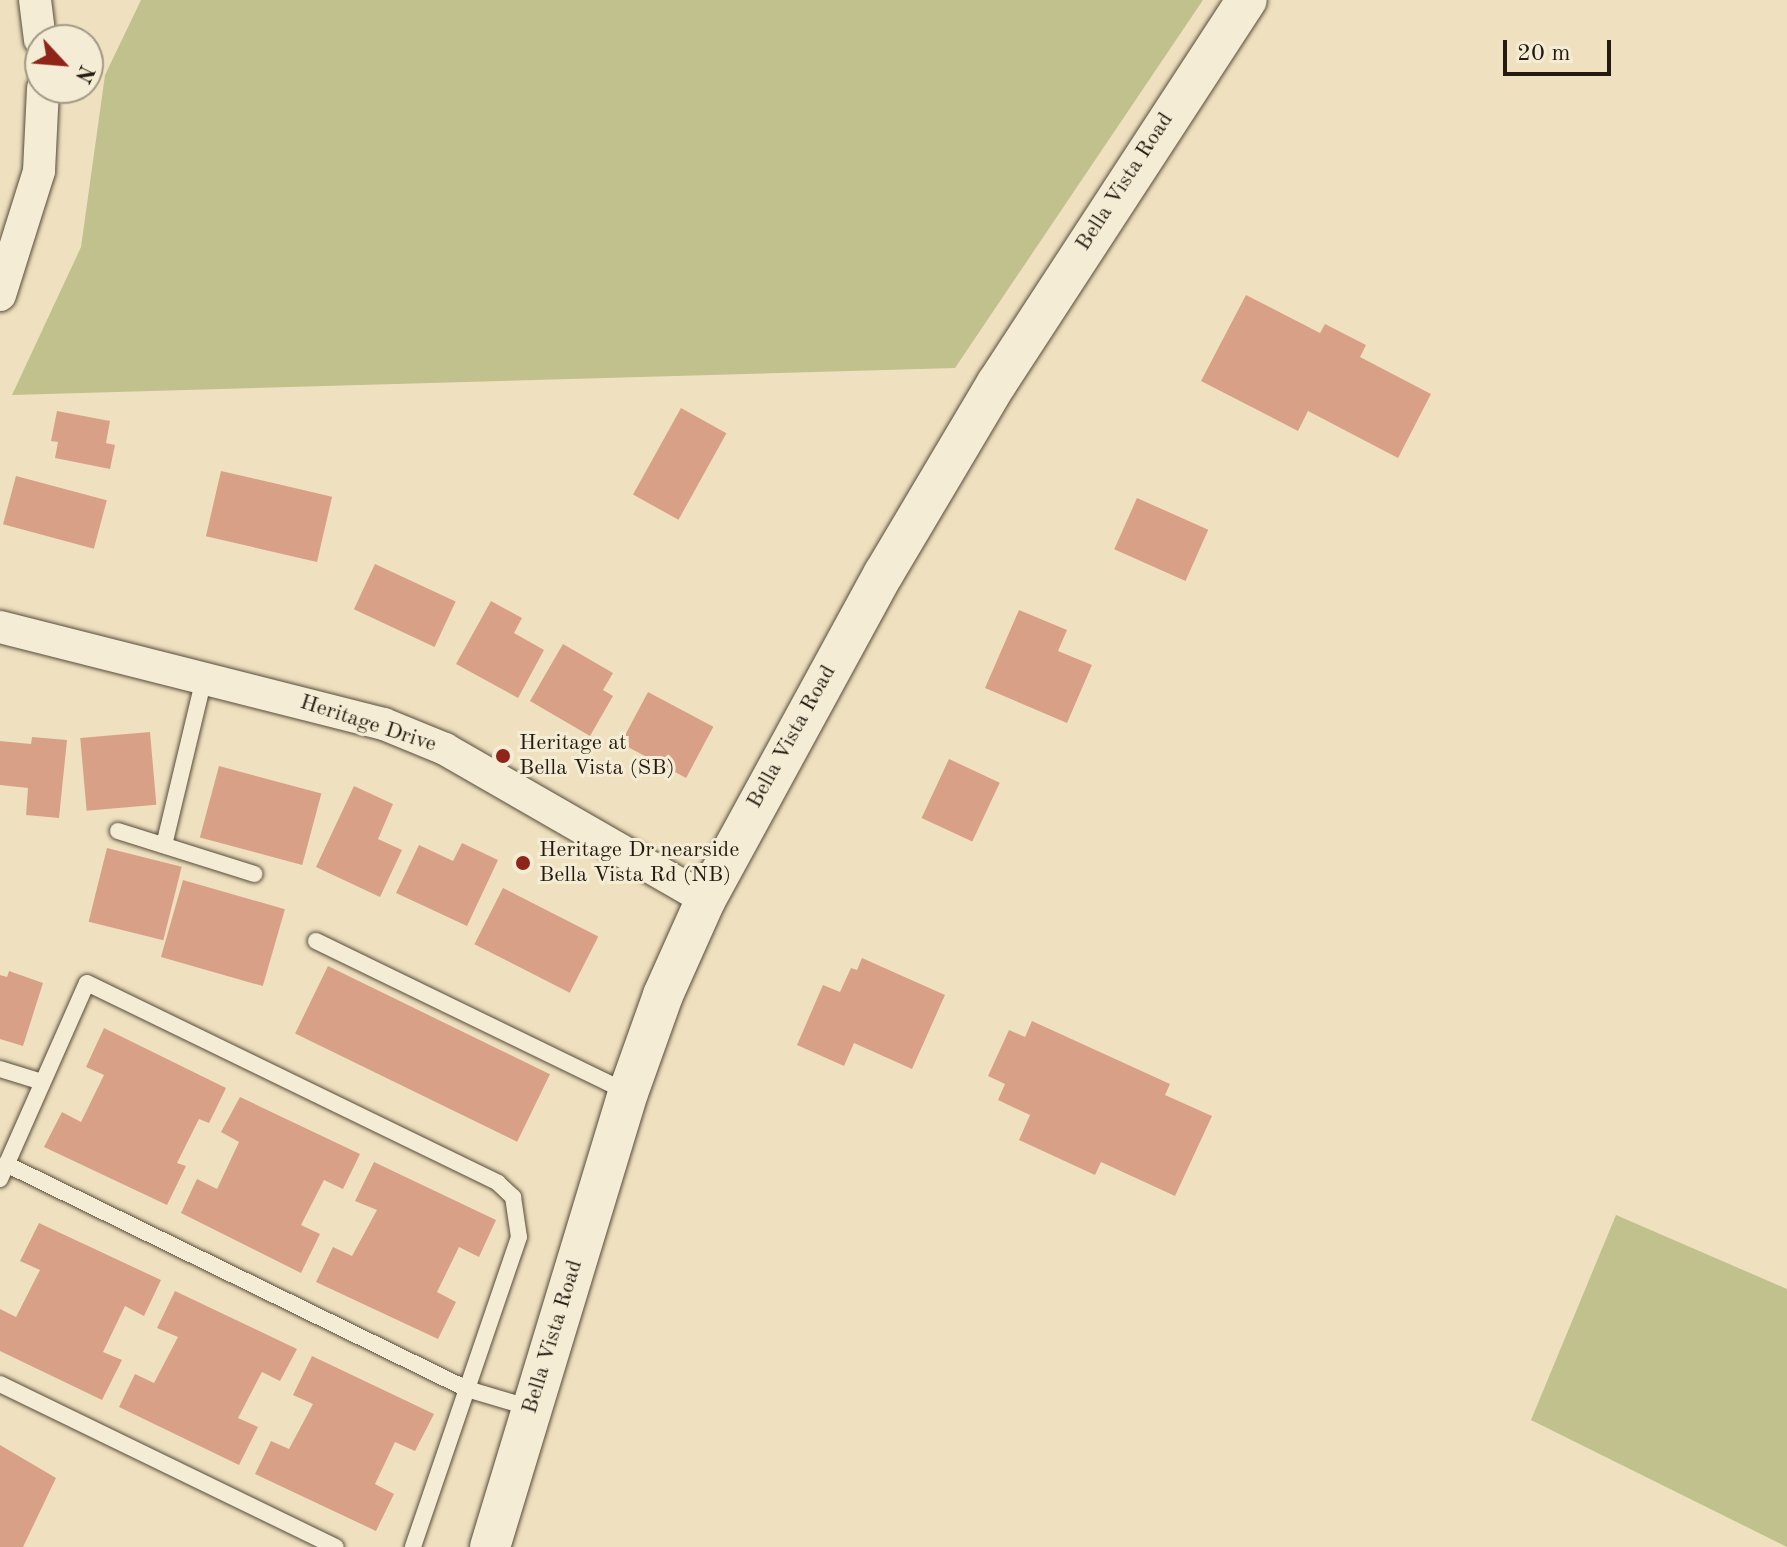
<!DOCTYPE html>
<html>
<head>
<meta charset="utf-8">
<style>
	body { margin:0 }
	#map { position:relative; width:1787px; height:1547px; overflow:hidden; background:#efe1bf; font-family:"Old Standard TT",serif }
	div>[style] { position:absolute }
	.green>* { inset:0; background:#c0c18d }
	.building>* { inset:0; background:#d8a187; transform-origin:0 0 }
	.roads { filter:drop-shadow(0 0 2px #584c3c) drop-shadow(0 0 2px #584c3c) }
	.service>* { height:16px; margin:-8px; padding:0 8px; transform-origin:8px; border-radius:8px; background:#f5ecd5 }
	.minor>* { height:32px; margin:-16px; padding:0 16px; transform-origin:16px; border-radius:16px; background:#f5ecd5 }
	.tertiary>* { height:40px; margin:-20px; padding:0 20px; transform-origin:20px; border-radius:20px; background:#f5ecd5 }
	.dots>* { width:22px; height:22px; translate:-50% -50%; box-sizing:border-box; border:4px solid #f5ecd5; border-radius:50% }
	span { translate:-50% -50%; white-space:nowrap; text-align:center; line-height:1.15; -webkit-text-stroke:6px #f5ecd5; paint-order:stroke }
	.street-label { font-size:22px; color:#251a11 }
	.poi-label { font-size:22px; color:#251a11 }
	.left { translate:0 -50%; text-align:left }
	.north { position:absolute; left:24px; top:24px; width:80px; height:80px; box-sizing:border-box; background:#f5ecd5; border:2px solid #a29887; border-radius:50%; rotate:116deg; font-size:22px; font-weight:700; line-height:32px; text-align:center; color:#251a11 }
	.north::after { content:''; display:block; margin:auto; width:28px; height:36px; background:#8f2418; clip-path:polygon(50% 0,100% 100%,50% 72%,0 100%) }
	.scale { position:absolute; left:1503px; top:40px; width:108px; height:36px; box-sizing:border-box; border:4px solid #251a11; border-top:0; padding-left:10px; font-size:24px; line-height:28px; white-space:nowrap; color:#251a11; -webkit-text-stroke:6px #f5ecd5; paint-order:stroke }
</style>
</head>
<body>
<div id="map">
	<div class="green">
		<div style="clip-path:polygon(141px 0,1203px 0,955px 368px,12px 395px,81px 247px,105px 75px)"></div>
		<div style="clip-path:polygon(1616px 1215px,1787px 1289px,1787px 1547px,1531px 1420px)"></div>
	</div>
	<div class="building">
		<div style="clip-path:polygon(1246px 295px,1320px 333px,1325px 324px,1366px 345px,1360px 357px,1431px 394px,1398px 458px,1308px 411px,1298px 431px,1201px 381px)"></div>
		<div style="left:681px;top:408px;width:52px;height:99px;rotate:29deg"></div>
		<div style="clip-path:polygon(57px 411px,110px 421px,106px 443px,115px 445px,110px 469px,55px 458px,58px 442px,51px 441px)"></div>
		<div style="left:221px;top:471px;width:114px;height:67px;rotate:13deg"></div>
		<div style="left:16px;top:476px;width:94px;height:50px;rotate:15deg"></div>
		<div style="left:1137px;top:498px;width:78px;height:56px;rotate:24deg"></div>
		<div style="left:375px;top:564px;width:89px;height:50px;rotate:25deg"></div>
		<div style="clip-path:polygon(491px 601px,522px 618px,514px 633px,544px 650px,518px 698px,456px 664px)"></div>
		<div style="clip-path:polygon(1019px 610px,1067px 630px,1058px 651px,1092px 665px,1067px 723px,985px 688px)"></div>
		<div style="clip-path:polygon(563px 644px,613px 673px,603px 690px,613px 696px,590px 736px,530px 701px)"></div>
		<div style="left:648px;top:692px;width:74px;height:58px;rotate:28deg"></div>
		<div style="left:150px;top:732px;width:73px;height:70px;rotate:85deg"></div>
		<div style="clip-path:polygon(32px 737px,67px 740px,59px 818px,26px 815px,28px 788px,0 785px,0 741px,31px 744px)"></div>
		<div style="left:949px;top:759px;width:56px;height:65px;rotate:25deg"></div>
		<div style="left:219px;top:766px;width:106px;height:74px;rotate:15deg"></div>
		<div style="clip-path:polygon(354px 786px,393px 804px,378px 839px,402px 850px,380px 897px,316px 867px)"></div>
		<div style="clip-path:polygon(462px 843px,498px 860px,467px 926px,396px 893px,419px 845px,453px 861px)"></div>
		<div style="left:107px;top:848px;width:77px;height:76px;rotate:14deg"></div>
		<div style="left:183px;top:880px;width:106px;height:80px;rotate:16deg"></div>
		<div style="left:503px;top:888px;width:107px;height:63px;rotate:27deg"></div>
		<div style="clip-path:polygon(862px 958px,945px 995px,912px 1069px,854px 1043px,844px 1066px,797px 1045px,823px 985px,840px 992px,851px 968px,857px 970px)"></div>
		<div style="left:328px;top:966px;width:247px;height:75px;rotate:26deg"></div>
		<div style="clip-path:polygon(9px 971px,43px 983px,23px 1046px,0 1039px,0 975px,7px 977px)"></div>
		<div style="clip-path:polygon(1032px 1021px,1170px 1084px,1165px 1095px,1212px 1116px,1175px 1196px,1101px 1162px,1095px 1175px,1019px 1140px,1030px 1115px,998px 1100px,1005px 1084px,988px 1076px,1009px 1030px,1025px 1037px)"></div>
		<div style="clip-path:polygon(104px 1028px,226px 1088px,209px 1123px,199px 1119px,177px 1163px,186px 1166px,167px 1205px,44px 1147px,62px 1112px,81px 1122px,104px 1075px,86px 1067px)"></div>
		<div style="clip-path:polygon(240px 1097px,360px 1154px,343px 1189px,324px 1180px,301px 1225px,320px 1234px,301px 1273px,181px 1213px,197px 1179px,217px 1189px,239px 1142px,221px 1132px)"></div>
		<div style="clip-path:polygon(374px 1162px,496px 1220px,479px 1257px,459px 1247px,437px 1292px,456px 1302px,438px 1339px,316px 1282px,333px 1247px,352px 1256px,377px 1210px,355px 1201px)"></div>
		<div style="clip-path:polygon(39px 1223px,161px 1280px,144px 1316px,125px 1306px,103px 1352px,122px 1360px,102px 1400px,0 1351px,0 1309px,16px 1317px,40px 1270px,20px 1261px)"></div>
		<div style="clip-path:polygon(175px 1291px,297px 1349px,280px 1381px,262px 1372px,238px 1418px,258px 1427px,239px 1465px,119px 1407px,135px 1374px,154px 1383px,178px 1337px,157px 1328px)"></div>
		<div style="clip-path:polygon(312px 1356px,434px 1414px,415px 1451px,395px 1442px,375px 1484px,394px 1494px,376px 1531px,255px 1474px,271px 1441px,289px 1449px,313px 1404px,293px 1395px)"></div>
		<div style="clip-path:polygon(0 1445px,56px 1478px,23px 1547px,0 1547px)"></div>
	</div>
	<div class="roads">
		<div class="service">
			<div style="left:118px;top:831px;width:143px;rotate:17.5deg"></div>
			<div style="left:164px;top:845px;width:172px;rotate:-76.5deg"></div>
			<div style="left:316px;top:941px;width:346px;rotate:25.9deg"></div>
			<div style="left:0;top:1069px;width:44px;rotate:17.2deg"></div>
			<div style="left:6px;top:1164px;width:513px;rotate:26.02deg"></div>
			<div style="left:467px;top:1389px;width:67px;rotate:16.5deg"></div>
			<div style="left:0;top:1179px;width:214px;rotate:-66.1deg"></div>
			<div style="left:87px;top:983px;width:457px;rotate:25.9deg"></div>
			<div style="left:498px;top:1183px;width:21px;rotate:43deg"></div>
			<div style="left:513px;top:1197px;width:40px;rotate:81.5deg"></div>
			<div style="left:519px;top:1237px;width:328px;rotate:108.9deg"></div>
			<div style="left:0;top:1384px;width:373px;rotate:25.9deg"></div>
		</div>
		<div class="minor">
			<div style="left:35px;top:0;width:40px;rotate:82.9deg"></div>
			<div style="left:0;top:295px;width:130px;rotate:-72.5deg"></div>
			<div style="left:39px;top:171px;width:83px;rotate:-87.2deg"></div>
			<div style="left:0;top:627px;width:396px;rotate:14.2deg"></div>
			<div style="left:384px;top:724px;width:66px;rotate:22.3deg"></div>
			<div style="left:445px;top:749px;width:301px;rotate:29.9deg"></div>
		</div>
		<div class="tertiary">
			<div style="left:490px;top:1547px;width:475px;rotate:-73.1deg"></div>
			<div style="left:628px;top:1093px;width:104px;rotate:-70.3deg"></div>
			<div style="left:663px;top:995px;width:105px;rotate:-65.9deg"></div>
			<div style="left:706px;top:899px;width:371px;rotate:-61.4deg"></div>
			<div style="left:884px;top:573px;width:221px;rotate:-59.3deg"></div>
			<div style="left:997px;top:383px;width:457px;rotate:-56.9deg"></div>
		</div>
	</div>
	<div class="dots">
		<div style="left:503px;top:756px;background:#8f2418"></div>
		<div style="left:523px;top:863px;background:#8f2418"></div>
	</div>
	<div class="street-label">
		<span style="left:1125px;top:182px;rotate:-57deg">Bella Vista Road</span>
		<span style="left:368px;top:724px;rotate:18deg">Heritage Drive</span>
		<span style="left:792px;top:737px;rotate:-61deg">Bella Vista Road</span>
		<span style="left:553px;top:1337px;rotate:-73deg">Bella Vista Road</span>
	</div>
	<div class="poi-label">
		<span class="left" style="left:519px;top:756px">Heritage at<br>Bella Vista (SB)</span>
		<span class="left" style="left:539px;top:863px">Heritage Dr nearside<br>Bella Vista Rd (NB)</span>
	</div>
	<div class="north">N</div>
	<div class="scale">20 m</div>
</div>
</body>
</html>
